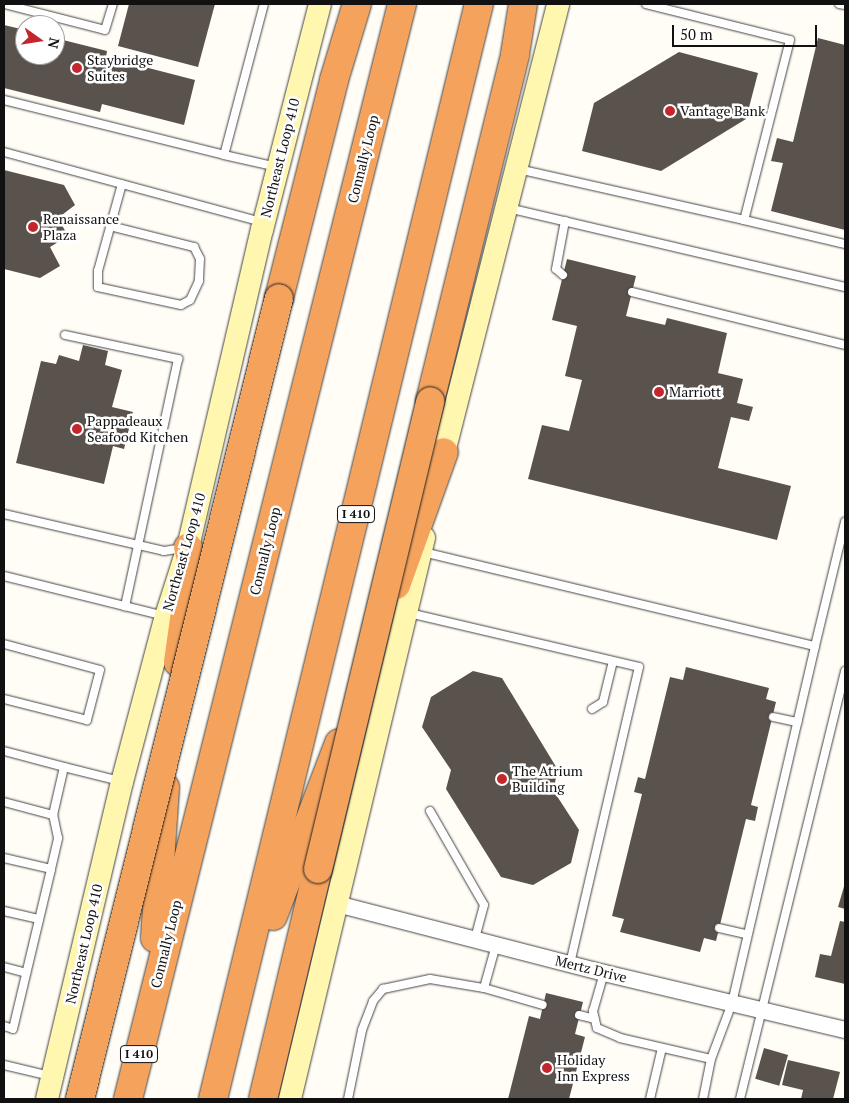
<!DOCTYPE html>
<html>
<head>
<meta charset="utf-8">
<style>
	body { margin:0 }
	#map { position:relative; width:849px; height:1103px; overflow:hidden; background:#fffdf5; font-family:"PT Serif",serif }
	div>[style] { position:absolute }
	.building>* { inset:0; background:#5a524d; transform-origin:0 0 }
	.roads { filter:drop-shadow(0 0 1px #444) drop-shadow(0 0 1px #444) }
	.service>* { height:8px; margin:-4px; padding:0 4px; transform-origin:4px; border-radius:4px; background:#fff }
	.minor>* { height:16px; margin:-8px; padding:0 8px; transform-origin:8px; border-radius:8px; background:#fff }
	.secondary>* { height:22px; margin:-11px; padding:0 11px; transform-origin:11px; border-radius:11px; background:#fff6b0 }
	.motorway>* { height:28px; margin:-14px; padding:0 14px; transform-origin:14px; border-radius:14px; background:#f5a25d }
	.bridges { filter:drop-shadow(0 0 1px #222) drop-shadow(0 0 1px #222) }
	.motorway-bridge>* { height:28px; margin:-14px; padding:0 14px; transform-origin:14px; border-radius:14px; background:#f5a25d }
	.dots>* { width:14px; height:14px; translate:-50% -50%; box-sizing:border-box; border:2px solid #fff; border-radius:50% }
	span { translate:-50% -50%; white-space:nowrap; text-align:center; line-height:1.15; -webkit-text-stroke:5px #fff; paint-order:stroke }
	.shield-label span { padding:1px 4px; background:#fff; border:1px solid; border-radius:4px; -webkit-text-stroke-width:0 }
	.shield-label { font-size:12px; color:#111; font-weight:700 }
	.poi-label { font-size:14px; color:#111 }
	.left { translate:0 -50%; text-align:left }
	.street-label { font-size:14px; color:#111 }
	.frame { position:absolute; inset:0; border:5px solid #111; pointer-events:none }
	.north { position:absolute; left:15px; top:15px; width:50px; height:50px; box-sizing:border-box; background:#fff; border:1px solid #a0a0a0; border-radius:50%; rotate:103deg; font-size:14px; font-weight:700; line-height:20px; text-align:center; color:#111 }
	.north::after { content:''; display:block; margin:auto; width:18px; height:22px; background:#c4262e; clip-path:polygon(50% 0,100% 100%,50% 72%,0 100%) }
	.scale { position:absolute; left:672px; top:25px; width:145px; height:22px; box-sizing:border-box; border:2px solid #111; border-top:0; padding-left:6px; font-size:15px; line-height:18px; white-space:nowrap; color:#111; -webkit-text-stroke:4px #fff; paint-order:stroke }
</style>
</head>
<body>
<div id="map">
	<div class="building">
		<div style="clip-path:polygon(129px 4px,215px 4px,198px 67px,118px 46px)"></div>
		<div style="clip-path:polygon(4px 25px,25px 30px,25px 55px,55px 55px,55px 38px,107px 51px,106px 57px,195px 80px,184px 125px,102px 104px,100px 112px,4px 88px)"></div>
		<div style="clip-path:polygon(818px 38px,845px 45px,845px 230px,771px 211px,783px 163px,771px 161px,777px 138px,793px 142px)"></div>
		<div style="clip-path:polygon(679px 52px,758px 73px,746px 119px,661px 171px,582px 151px,594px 103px)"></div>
		<div style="clip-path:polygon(4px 170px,64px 185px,75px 205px,58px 218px,68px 236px,50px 247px,60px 266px,40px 278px,4px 269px)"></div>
		<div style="clip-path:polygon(567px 259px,636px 276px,626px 316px,665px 325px,667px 318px,727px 333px,718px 373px,743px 379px,737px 403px,753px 407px,749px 421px,731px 417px,718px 468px,791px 486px,777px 540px,528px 479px,542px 425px,569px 431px,582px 380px,565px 376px,577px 326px,552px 320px)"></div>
		<div style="clip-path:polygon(83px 345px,108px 351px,105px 365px,122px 370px,112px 407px,133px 412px,124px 449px,113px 446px,104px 484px,16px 463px,41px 361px,56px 364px,59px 355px,79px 361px)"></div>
		<div style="clip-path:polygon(686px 667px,769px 688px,766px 699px,776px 702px,751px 805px,758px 807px,755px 821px,746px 819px,716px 941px,704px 938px,700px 952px,620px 932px,624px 919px,612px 916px,642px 794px,634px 792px,638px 777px,645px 779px,670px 677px,683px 680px)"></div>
		<div style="clip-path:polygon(473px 671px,502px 678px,558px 770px,553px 790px,579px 830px,571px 863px,533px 885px,501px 877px,446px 789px,451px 770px,422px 727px,431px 697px)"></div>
		<div style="clip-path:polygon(845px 883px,845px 909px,838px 907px)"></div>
		<div style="clip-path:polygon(840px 921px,845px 922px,845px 984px,815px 977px,820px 954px,831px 956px)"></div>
		<div style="clip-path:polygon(546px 993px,583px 1002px,575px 1034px,585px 1037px,569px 1099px,508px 1099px,529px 1016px,540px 1019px)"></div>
		<div style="left:764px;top:1048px;width:25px;height:32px;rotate:16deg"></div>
		<div style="clip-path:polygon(788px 1060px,840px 1072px,833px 1099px,801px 1099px,803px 1090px,782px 1085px)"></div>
	</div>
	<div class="roads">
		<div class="service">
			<div style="left:4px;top:4px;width:104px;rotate:14.4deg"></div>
			<div style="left:105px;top:30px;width:27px;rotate:-73deg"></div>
			<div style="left:264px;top:4px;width:156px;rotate:104.8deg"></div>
			<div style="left:224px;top:155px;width:54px;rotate:12.8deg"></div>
			<div style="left:646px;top:4px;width:148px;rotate:14deg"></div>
			<div style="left:790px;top:40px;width:186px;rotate:104.3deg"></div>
			<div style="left:744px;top:220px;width:104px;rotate:13.4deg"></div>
			<div style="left:839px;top:4px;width:6px;rotate:9deg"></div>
			<div style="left:4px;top:100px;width:227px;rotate:14deg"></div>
			<div style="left:4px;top:152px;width:267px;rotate:15.2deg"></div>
			<div style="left:518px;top:169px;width:232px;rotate:12.7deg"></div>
			<div style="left:508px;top:208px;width:346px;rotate:13.2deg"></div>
			<div style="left:110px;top:226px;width:87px;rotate:14deg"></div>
			<div style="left:194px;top:247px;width:13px;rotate:63deg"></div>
			<div style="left:200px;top:259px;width:22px;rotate:93deg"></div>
			<div style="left:199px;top:281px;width:21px;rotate:115deg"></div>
			<div style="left:190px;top:300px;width:10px;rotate:151deg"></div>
			<div style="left:181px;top:305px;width:85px;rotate:-167.8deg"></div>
			<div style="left:98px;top:287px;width:16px;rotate:-90deg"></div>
			<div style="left:98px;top:271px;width:90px;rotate:-74.6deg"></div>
			<div style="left:563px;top:275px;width:9px;rotate:-139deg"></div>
			<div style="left:556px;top:269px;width:49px;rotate:-79.4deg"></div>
			<div style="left:632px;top:292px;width:219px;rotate:14deg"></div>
			<div style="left:65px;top:335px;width:116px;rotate:12deg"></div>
			<div style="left:178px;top:359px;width:253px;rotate:102.1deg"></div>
			<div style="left:4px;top:514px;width:164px;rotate:13deg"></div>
			<div style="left:164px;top:551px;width:20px;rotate:-9deg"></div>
			<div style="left:423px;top:552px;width:403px;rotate:13.5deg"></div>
			<div style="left:815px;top:646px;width:128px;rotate:-76.4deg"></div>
			<div style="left:4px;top:576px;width:165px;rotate:14deg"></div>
			<div style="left:409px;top:613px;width:236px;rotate:13.2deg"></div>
			<div style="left:639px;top:667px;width:305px;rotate:103.1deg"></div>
			<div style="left:4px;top:644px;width:99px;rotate:15.2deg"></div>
			<div style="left:100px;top:670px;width:52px;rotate:104.6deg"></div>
			<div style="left:87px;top:720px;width:86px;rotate:-165.8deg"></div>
			<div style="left:592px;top:709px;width:13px;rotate:-32deg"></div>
			<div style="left:603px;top:702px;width:42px;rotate:-76.3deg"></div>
			<div style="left:773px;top:717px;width:25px;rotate:12deg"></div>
			<div style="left:4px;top:751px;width:62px;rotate:14.9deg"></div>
			<div style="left:4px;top:802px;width:51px;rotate:14.9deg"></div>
			<div style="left:430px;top:811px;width:108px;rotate:60.1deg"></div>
			<div style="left:484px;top:905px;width:35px;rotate:105deg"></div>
			<div style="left:4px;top:858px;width:48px;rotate:13.2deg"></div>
			<div style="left:4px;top:911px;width:36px;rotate:13deg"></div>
			<div style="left:719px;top:928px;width:27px;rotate:13deg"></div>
			<div style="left:4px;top:967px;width:23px;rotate:15deg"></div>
			<div style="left:604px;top:973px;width:40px;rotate:106deg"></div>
			<div style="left:593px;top:1011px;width:17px;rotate:77deg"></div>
			<div style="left:597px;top:1028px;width:25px;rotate:23deg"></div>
			<div style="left:620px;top:1038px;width:93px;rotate:13deg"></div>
			<div style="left:484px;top:988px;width:61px;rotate:16.1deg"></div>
			<div style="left:579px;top:1015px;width:16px;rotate:14deg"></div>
			<div style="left:4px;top:1026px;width:9px;rotate:18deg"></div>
			<div style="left:13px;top:1029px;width:164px;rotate:-76.6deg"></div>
			<div style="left:51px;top:869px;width:32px;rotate:-77deg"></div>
			<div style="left:58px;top:838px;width:24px;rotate:-102deg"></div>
			<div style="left:53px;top:815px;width:49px;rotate:-77.1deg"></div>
			<div style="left:64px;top:767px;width:58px;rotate:14deg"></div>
			<div style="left:4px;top:1065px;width:47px;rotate:13.4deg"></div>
			<div style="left:348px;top:1099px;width:70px;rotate:-78.5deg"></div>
			<div style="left:362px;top:1030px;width:31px;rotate:-69deg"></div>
			<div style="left:373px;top:1001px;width:16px;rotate:-50deg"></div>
			<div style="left:383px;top:989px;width:48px;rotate:-12deg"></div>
			<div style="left:430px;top:979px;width:55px;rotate:9.5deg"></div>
			<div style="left:484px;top:988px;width:45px;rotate:-74.4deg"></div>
			<div style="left:650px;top:1099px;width:52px;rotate:-76.8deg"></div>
			<div style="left:703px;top:1099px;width:41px;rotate:-78.7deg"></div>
			<div style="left:711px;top:1059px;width:60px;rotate:-69.4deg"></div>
			<div style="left:732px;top:1003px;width:367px;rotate:-76.9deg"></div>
			<div style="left:740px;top:1099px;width:441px;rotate:-76.2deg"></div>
		</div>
		<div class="minor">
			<div style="left:337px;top:904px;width:276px;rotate:14.5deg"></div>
			<div style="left:604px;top:973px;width:248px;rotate:13.3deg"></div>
		</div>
		<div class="secondary">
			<div style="left:440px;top:468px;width:479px;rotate:-75.7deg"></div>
			<div style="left:47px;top:1099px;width:326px;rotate:-76.7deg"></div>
			<div style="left:122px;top:782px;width:172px;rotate:-75.2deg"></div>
			<div style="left:166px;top:616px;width:72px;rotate:-72.3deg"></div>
			<div style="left:188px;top:547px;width:326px;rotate:-76.9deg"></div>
			<div style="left:262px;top:230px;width:233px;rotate:-75.6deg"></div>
			<div style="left:290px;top:1099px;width:577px;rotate:-76.57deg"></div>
		</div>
		<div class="motorway">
			<div style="left:279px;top:298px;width:225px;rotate:-75.8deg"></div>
			<div style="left:334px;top:80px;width:79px;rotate:-73.2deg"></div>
			<div style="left:430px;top:401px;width:357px;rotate:-76.2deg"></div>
			<div style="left:515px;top:54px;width:51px;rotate:-80.9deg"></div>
			<div style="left:396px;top:585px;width:141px;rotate:-70.2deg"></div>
			<div style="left:178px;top:662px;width:100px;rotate:-82deg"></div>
			<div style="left:192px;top:563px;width:16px;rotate:-104deg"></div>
			<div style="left:273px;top:916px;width:185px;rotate:-69.1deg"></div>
			<div style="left:155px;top:938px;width:151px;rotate:-86.2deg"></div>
			<div style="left:128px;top:1099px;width:1129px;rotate:-75.95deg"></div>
			<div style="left:213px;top:1099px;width:1127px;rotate:-76.35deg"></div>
			<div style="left:263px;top:1099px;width:236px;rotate:-76.6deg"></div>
		</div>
	</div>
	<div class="bridges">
		<div class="motorway-bridge">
			<div style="left:318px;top:869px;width:481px;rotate:-76.5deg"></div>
			<div style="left:80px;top:1099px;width:825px;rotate:-76.05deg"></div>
		</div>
	</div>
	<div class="dots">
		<div style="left:77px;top:68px;background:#c4262e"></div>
		<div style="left:670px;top:111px;background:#c4262e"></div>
		<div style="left:33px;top:227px;background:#c4262e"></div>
		<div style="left:659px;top:392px;background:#c4262e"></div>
		<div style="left:77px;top:429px;background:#c4262e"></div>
		<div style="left:502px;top:779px;background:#c4262e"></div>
		<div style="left:547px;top:1068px;background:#c4262e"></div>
	</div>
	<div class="shield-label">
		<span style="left:356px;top:514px">I 410</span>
		<span style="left:139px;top:1054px">I 410</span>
	</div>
	<div class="poi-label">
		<span class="left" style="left:87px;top:68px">Staybridge<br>Suites</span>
		<span class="left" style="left:680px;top:111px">Vantage Bank</span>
		<span class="left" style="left:43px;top:227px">Renaissance<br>Plaza</span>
		<span class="left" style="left:669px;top:392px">Marriott</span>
		<span class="left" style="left:87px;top:429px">Pappadeaux<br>Seafood Kitchen</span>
		<span class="left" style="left:512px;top:779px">The Atrium<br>Building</span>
		<span class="left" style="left:557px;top:1068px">Holiday<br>Inn Express</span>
	</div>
	<div class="street-label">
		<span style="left:280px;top:158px;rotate:-76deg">Northeast Loop 410</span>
		<span style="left:363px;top:159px;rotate:-76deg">Connally Loop</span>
		<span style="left:265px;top:551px;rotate:-76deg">Connally Loop</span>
		<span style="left:184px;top:552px;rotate:-74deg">Northeast Loop 410</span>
		<span style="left:84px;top:944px;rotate:-77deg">Northeast Loop 410</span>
		<span style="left:166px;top:944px;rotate:-76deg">Connally Loop</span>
		<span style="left:591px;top:969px;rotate:14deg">Mertz Drive</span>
	</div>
	<div class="frame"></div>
	<div class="north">N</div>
	<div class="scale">50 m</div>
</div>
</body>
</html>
